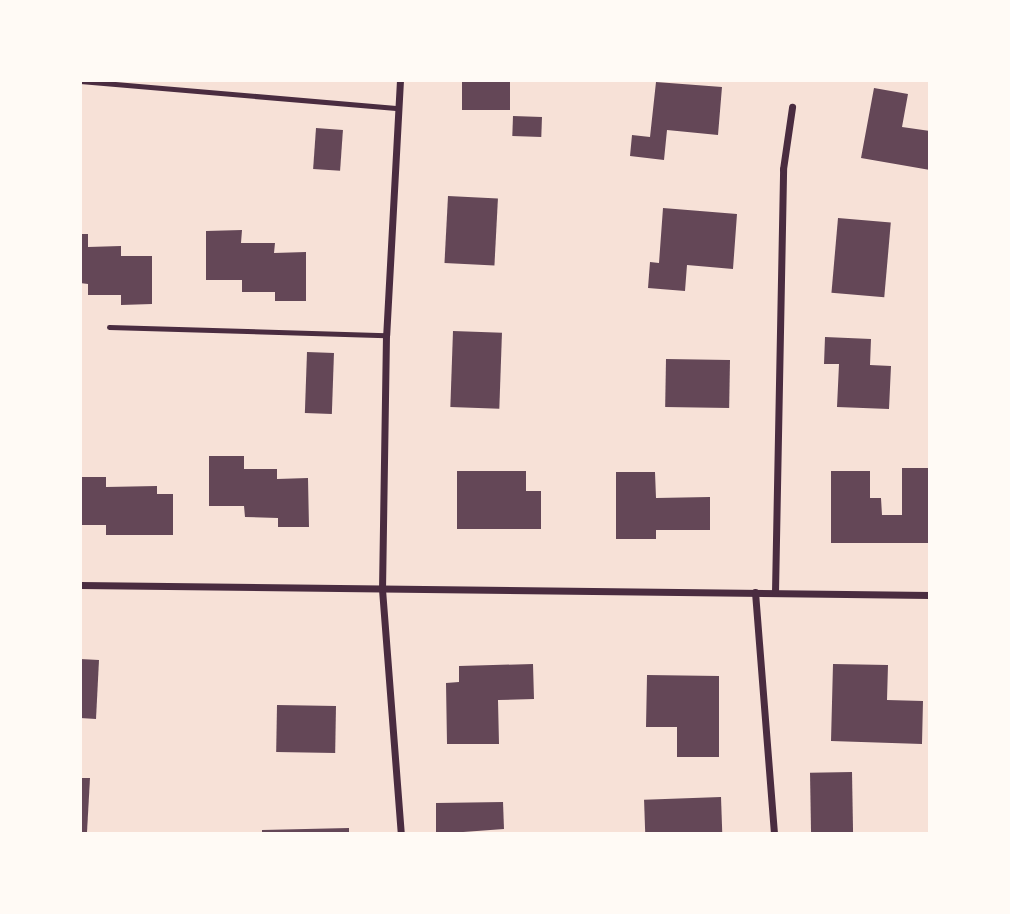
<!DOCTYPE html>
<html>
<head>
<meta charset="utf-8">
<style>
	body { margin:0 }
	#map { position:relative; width:1010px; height:914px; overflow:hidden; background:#f7e1d7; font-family:Raleway,sans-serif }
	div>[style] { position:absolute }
	.building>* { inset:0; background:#644757; transform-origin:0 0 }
	.service>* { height:5px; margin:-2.5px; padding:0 2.5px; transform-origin:2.5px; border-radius:2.5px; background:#4a2c40 }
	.minor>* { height:7px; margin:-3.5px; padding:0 3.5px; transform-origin:3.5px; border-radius:3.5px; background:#4a2c40 }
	span { translate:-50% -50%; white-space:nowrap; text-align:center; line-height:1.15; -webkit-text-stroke:7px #fffaf5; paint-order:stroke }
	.frame { position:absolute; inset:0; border:82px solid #fffaf5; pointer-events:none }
</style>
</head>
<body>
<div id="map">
	<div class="building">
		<div style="left:462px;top:80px;width:48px;height:30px"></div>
		<div style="clip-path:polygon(656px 82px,722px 87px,718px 135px,667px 130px,664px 160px,630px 156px,632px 135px,650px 137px)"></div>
		<div style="clip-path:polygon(874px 88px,908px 94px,902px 127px,930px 131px,930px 170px,861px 158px)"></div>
		<div style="left:513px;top:116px;width:29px;height:20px;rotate:2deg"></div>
		<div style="left:316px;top:128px;width:27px;height:41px;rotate:4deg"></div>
		<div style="left:448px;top:196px;width:50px;height:67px;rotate:3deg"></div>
		<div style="clip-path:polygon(663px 208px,737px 214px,733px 269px,687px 265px,685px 291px,648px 288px,650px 262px,659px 263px)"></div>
		<div style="left:838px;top:218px;width:53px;height:75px;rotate:5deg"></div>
		<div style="clip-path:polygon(242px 230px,241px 243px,275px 243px,274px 253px,306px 252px,306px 301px,275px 301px,275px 292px,242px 292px,242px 280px,206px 280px,206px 231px)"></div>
		<div style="clip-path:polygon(80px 234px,88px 234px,88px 247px,121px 246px,121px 256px,152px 256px,152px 304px,121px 305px,121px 295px,88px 295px,88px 284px,80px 283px)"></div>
		<div style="left:453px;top:331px;width:49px;height:76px;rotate:2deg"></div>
		<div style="clip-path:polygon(825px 337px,871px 339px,870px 365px,891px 366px,889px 409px,837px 407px,839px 364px,824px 364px)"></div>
		<div style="left:307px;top:352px;width:27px;height:61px;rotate:2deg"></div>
		<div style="left:666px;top:359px;width:64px;height:48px;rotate:1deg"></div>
		<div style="clip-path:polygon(209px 456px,244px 456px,244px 469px,277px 469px,277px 479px,308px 478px,309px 527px,278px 527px,278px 518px,245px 517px,244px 506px,209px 506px)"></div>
		<div style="clip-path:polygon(902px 468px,930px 468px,930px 543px,831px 543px,831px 471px,870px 471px,870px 498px,881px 498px,882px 515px,902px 515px)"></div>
		<div style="clip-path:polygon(457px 471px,526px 471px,526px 491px,541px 491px,541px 529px,457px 529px)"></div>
		<div style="clip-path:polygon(616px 472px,655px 472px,656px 498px,710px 497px,710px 530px,656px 530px,656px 539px,616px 539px)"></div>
		<div style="clip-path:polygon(80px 477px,106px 477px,106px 487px,157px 486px,157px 494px,173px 494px,173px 535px,106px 535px,106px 525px,80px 525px)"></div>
		<div style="clip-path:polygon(80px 659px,99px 660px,96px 719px,80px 718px)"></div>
		<div style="clip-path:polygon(533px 664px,534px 699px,498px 700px,499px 744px,447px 744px,446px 683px,459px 682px,459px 666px)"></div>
		<div style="clip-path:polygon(833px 664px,888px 665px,887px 700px,923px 701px,922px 744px,831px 741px)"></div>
		<div style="clip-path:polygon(647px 675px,719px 676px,719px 757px,677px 757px,677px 727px,646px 727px)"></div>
		<div style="left:277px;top:705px;width:59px;height:47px;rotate:1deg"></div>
		<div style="left:852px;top:772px;width:60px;height:42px;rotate:89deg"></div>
		<div style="clip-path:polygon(80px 778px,90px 778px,87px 832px,80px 832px)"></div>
		<div style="left:721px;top:797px;width:37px;height:77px;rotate:88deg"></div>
		<div style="clip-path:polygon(503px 802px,504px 829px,436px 834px,436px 803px)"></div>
		<div style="clip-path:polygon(349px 828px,349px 834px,262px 834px,262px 830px)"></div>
	</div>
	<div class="service">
		<div style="left:80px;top:81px;width:317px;rotate:4.9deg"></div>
		<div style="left:109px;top:327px;width:277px;rotate:1.7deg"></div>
	</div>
	<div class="minor">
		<div style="left:400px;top:80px;width:255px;rotate:93.1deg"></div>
		<div style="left:386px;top:335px;width:254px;rotate:90.9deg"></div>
		<div style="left:382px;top:589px;width:246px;rotate:85.6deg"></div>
		<div style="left:80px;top:585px;width:850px;rotate:0.67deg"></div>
		<div style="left:755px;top:592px;width:243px;rotate:85.5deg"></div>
		<div style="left:775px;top:592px;width:423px;rotate:-88.9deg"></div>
		<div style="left:783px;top:169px;width:63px;rotate:-81.7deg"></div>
	</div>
	<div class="frame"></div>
</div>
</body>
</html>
